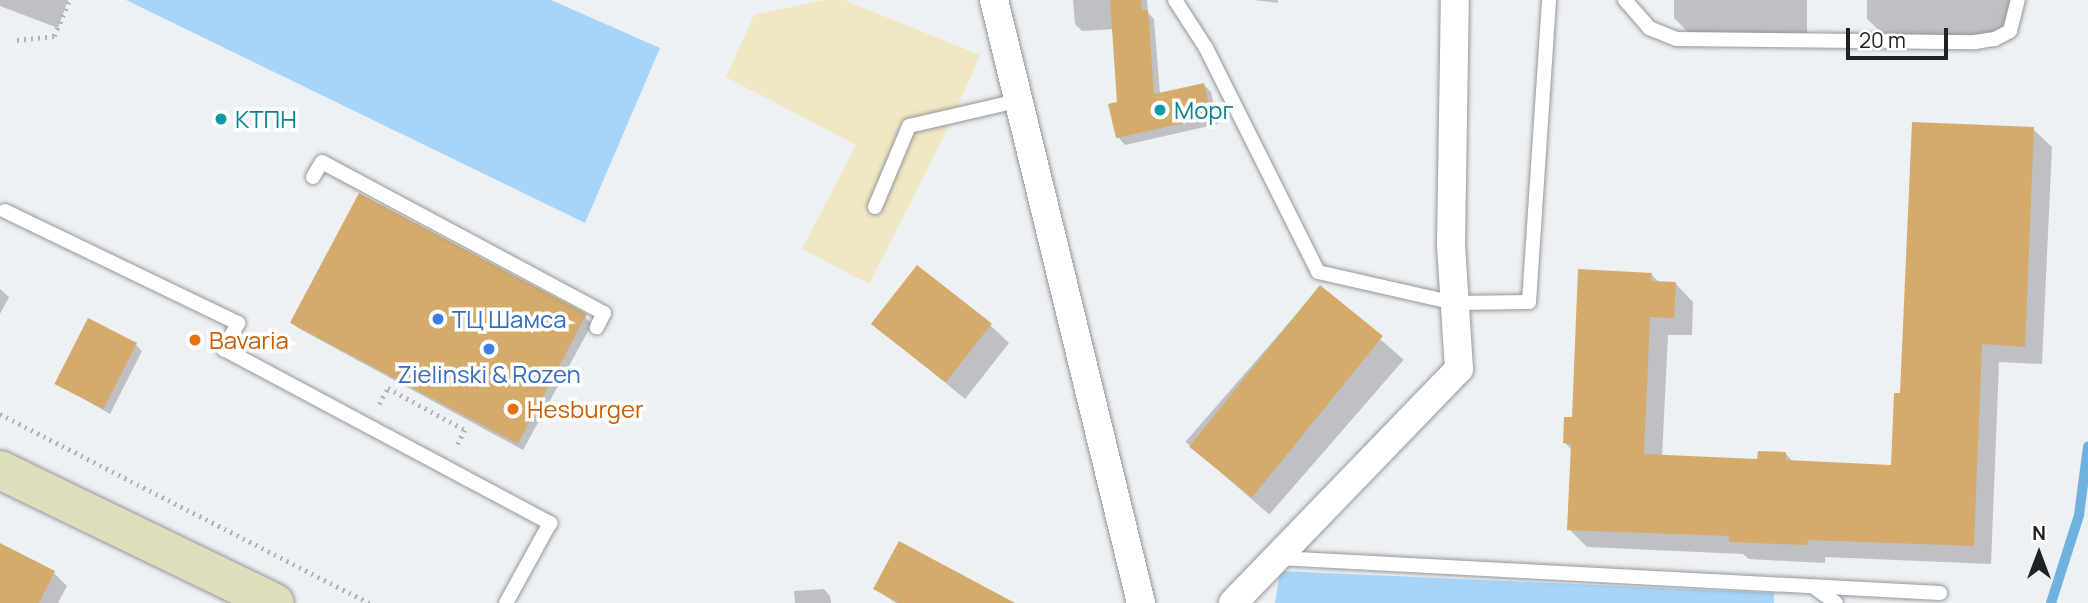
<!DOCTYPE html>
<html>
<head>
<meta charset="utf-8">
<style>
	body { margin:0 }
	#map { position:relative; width:2088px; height:603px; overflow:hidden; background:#eef1f4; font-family:Manrope,sans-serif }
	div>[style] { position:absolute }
	.green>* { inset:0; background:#a6d5f9 }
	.sand>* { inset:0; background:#f1e7c2 }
	.shadow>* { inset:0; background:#0003; transform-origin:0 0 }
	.stream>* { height:10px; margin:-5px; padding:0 5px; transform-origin:5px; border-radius:5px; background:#6fb1df }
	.building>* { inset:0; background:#d5ab6c; transform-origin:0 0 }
	.path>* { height:4.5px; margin-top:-2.25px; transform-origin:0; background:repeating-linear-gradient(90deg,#b0b2b5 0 2px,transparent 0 7px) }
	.roads { filter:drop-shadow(0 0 2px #94979a) drop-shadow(0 0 2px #94979a) }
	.lane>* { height:14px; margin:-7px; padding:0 7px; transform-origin:7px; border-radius:7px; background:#fff }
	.street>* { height:28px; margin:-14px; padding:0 14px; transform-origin:14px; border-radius:14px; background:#fff }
	.secondary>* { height:38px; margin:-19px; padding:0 19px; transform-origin:19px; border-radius:19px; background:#dfdebc }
	.dots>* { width:19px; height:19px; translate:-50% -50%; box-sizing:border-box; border:4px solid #fefeff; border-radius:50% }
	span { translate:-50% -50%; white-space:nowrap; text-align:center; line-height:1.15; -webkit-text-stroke:7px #fefeff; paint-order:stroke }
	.culture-label { font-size:24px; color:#0d838f }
	.left { translate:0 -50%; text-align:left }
	.shop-label { font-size:24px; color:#366cbe }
	.food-label { font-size:24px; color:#c56008 }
	.north { position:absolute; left:2004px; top:519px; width:70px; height:70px; -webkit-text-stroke:5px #fefeff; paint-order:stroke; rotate:0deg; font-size:19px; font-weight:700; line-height:28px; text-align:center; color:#202122 }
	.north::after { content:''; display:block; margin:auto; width:24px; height:32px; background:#202122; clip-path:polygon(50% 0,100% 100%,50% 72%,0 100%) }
	.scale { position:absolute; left:1846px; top:28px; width:102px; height:32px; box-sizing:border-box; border:4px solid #202122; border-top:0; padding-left:9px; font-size:21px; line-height:24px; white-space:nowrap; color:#202122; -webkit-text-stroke:5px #fefeff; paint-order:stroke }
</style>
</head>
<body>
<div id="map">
	<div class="green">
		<div style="clip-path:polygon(126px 0,551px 0,660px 48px,585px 223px)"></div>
		<div style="clip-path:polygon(1280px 571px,1774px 593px,1774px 603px,1275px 603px)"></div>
	</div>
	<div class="sand">
		<div style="clip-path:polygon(824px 0,844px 0,980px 55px,954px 116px,869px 284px,802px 249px,856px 145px,726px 77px,754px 15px)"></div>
	</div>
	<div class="shadow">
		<div style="clip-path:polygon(0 0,68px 0,58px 28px,0 6px)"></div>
		<div style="clip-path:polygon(1073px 0,1147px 0,1148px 13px,1154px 19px,1160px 94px,1203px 84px,1211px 92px,1218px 124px,1125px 145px,1118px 137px,1119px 103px,1114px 29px,1082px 31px,1075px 24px)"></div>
		<div style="clip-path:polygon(1254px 0,1278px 0,1278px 3px)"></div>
		<div style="clip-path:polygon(1674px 0,1807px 0,1807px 40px,1696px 40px,1674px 18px)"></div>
		<div style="clip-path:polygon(1867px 0,2011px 0,2011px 40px,1889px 40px,1867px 19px)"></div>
		<div style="clip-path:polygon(2033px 129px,2052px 147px,2042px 364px,1999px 362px,1991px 564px,1825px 557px,1825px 563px,1749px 559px,1743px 554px,1587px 547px,1569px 529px,1572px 450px,1565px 443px,1574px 419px,1651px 274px,1660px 283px,1675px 283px,1693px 302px,1692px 335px,1668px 335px,1662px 457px,1759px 461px,1786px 454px,1794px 463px,1892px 467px,1902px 395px)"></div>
		<div style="left:1320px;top:287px;width:111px;height:205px;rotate:41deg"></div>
		<div style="clip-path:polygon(0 289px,9px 297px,0 314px)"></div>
		<div style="clip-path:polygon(585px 317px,592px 324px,523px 450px,298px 328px,291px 322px)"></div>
		<div style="clip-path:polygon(874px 324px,990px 325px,1009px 343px,965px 399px)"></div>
		<div style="clip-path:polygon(136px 345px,142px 351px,110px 414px,56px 383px)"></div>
		<div style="clip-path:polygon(0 560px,54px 573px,67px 586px,58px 603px,0 603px)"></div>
		<div style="clip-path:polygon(824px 589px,830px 596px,831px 603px,795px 603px,794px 591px)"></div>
		<div style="clip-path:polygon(875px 589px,1009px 603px,896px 603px)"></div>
	</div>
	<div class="stream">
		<div style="left:2051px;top:603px;width:92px;rotate:-72.3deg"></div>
		<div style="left:2079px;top:515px;width:69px;rotate:-82.5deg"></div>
	</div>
	<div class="building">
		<div style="clip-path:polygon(1110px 0,1141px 0,1142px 10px,1148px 10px,1154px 94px,1204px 83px,1212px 117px,1116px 138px,1108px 104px,1117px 102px)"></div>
		<div style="clip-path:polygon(1912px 122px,2034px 127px,2025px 347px,1982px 344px,1974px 546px,1808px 540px,1807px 545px,1729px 542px,1729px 536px,1567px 530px,1571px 444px,1563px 443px,1564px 417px,1572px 417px,1578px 269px,1652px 273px,1651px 281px,1676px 282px,1674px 318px,1650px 317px,1644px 454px,1757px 459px,1758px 451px,1786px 452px,1786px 460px,1891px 465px,1894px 393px,1900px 393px)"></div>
		<div style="left:359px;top:193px;width:258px;height:147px;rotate:28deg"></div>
		<div style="left:917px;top:265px;width:95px;height:75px;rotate:38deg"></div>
		<div style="left:1320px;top:285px;width:81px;height:208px;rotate:39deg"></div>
		<div style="left:88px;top:318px;width:55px;height:74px;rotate:27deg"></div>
		<div style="clip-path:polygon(899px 541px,1015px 603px,899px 603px,873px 589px)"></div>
		<div style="clip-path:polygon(0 543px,55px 571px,39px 603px,0 603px)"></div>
	</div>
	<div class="path">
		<div style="left:17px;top:40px;width:37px;rotate:-6deg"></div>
		<div style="left:54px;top:36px;width:39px;rotate:-67deg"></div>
		<div style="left:379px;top:404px;width:18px;rotate:-61deg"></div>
		<div style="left:388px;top:388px;width:88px;rotate:28.6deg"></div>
		<div style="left:465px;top:430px;width:18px;rotate:117deg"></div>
		<div style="left:0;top:414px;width:415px;rotate:27.1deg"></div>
	</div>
	<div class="roads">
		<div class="lane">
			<div style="left:1175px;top:0;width:57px;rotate:57.1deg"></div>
			<div style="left:1206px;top:48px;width:250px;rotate:63.4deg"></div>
			<div style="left:1318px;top:272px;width:140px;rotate:12.8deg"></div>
			<div style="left:1455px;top:303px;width:74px;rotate:-0.8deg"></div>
			<div style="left:1529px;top:302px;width:303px;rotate:-86.2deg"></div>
			<div style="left:1625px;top:0;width:37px;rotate:49deg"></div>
			<div style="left:1649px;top:28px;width:29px;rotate:22deg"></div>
			<div style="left:1676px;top:39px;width:299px;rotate:0.6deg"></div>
			<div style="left:1975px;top:42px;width:20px;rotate:-9deg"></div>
			<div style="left:1995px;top:39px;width:17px;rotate:-28deg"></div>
			<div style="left:2010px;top:31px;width:32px;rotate:-76deg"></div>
			<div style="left:313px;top:177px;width:17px;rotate:-59deg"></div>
			<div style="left:322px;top:162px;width:320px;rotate:28.2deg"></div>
			<div style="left:604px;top:313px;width:16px;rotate:117deg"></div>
			<div style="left:875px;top:207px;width:88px;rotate:-67.2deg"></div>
			<div style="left:909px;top:126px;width:111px;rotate:-13deg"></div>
			<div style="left:5px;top:211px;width:259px;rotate:25.7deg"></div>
			<div style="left:238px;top:323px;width:30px;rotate:118deg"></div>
			<div style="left:224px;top:349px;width:370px;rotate:28.1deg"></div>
			<div style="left:550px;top:523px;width:91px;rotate:118.8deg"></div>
			<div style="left:1278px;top:558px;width:663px;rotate:3.03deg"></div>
			<div style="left:1814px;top:587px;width:27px;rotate:36deg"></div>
		</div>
		<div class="street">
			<div style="left:994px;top:0;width:621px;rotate:76.3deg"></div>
			<div style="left:1233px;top:603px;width:325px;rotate:-46deg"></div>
			<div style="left:1459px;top:369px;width:124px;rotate:-93.7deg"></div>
			<div style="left:1451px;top:245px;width:245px;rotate:-89.1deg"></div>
		</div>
		<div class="secondary">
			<div style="left:0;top:470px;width:305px;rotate:25.8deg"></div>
		</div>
	</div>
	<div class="dots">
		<div style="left:1160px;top:110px;background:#0f9aa8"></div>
		<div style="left:221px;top:119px;background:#0f9aa8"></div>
		<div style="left:438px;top:319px;background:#3f7fe0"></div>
		<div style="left:195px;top:340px;background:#e8710a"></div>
		<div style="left:489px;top:349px;background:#3f7fe0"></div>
		<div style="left:513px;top:409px;background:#e8710a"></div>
	</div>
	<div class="culture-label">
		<span class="left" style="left:1174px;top:110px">Морг</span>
		<span class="left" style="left:235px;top:119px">КТПН</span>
	</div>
	<div class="shop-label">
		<span class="left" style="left:452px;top:319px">ТЦ Шамса</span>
		<span style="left:489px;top:374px">Zielinski &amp; Rozen</span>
	</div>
	<div class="food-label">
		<span class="left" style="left:209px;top:340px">Bavaria</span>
		<span class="left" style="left:527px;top:409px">Hesburger</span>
	</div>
	<div class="north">N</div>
	<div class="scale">20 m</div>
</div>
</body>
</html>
